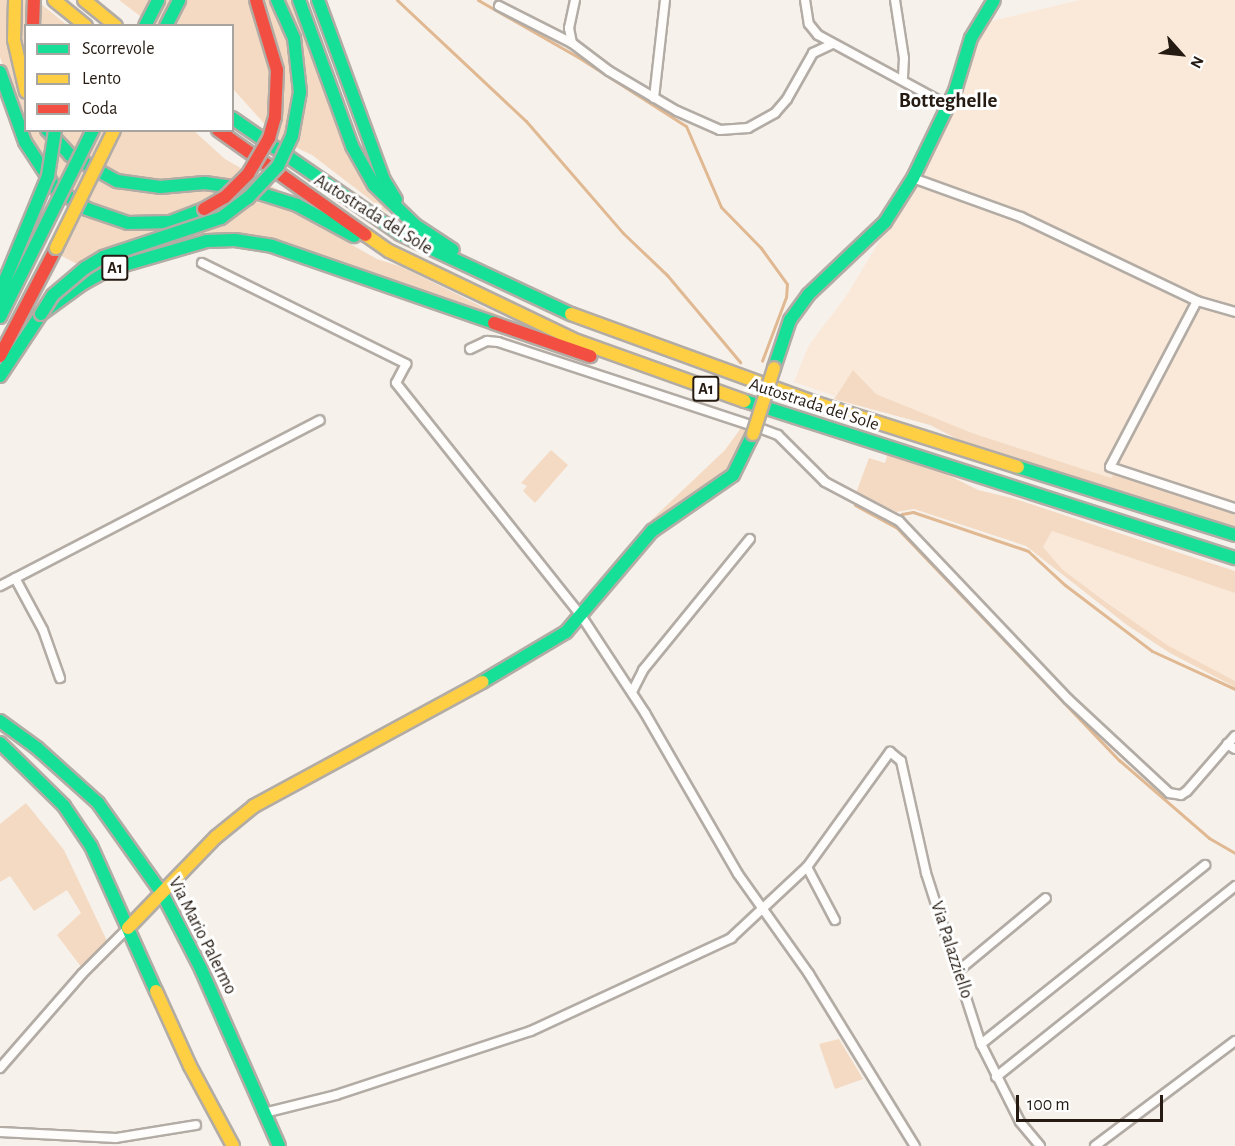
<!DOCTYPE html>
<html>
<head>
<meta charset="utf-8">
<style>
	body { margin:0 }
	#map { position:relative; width:1235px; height:1146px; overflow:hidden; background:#f7f1eb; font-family:"Alegreya Sans",sans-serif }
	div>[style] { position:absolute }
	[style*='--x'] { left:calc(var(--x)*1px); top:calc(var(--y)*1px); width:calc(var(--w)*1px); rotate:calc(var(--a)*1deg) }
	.built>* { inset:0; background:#fae8d8 }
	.green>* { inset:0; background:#f4dac2 }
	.stream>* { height:3px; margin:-1.5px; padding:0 1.5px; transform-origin:1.5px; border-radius:1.5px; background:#e0b891 }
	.roads { filter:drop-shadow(2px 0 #b3aca5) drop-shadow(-2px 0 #b3aca5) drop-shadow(0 2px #b3aca5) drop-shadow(0 -2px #b3aca5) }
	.street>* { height:8px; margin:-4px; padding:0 4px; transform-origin:4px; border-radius:4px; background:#fefdfc }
	.fast>* { height:12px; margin:-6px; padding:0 6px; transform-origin:6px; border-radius:6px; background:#16e098 }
	.slow>* { height:12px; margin:-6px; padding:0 6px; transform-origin:6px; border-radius:6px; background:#ffcf43 }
	.jam>* { height:12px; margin:-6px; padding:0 6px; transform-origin:6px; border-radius:6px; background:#f24e42 }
	.bridges { filter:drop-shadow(2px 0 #b3aca5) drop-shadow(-2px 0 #b3aca5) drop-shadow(0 2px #b3aca5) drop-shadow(0 -2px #b3aca5) }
	.fast-bridge>* { height:12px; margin:-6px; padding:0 6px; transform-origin:6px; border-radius:6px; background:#16e098 }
	.slow-bridge>* { height:12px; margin:-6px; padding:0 6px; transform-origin:6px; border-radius:6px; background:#ffcf43 }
	.jam-bridge>* { height:12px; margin:-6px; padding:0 6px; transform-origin:6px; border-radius:6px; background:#f24e42 }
	span { translate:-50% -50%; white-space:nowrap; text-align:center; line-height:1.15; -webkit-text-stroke:6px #fff; paint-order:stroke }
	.shield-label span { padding:2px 4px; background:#fff; border:2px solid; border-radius:4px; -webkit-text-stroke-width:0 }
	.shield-label { font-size:16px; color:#251b12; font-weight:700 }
	.street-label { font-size:18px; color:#251b12 }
	.quarter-label { font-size:21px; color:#251b12; font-weight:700 }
	.legend { position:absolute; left:24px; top:24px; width:210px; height:108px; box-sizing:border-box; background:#fff; border:2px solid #a8a4a0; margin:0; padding:8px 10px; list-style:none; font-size:18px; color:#251b12 }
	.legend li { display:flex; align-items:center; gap:12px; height:30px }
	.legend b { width:30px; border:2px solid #a8a4a0 }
	.north { position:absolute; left:1151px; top:24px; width:60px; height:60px; -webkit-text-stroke:4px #fff; paint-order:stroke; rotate:117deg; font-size:16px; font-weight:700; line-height:24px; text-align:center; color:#251b12 }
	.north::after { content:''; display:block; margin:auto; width:21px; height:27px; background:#251b12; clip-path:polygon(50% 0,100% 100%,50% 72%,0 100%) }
	.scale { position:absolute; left:1016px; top:1095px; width:147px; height:27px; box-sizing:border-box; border:3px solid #251b12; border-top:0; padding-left:8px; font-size:18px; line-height:21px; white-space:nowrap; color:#251b12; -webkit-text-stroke:4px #fff; paint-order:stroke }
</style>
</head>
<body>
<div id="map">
	<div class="built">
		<i style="clip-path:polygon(1080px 0,1235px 0,1235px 512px,1114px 474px,1111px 478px,972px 433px,876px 394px,853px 370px,835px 396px,794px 382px,809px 345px,847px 295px,931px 155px,983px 23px)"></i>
		<i style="clip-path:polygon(1052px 531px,1235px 593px,1235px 681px,1166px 645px,1063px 570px,1043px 547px)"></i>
	</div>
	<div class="green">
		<i style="clip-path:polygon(0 0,36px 0,67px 25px,26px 26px,25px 77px,9px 0,9px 55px,25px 104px,25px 130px,0 57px)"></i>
		<i style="clip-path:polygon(119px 0,294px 0,357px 163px,389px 214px,312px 155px,278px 139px,233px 89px,232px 26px,152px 25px)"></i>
		<i style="clip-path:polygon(26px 131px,41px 131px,62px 156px,98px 181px,122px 189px,147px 193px,212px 190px,292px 211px,377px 259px,402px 267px,511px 321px,258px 237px,94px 273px,58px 254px,82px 210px,55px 178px)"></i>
		<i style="clip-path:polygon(55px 131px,194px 131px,225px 159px,280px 191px,226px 179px,147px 181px,116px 175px,69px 148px)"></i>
		<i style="clip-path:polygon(853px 370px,876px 394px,972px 433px,1111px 478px,1114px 474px,1235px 512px,1235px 530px,961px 441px,930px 425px,834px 399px)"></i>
		<i style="clip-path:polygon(741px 428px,750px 429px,731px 468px,646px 529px,645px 526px,725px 450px)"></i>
		<i style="clip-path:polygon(551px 450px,568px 465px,535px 503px,523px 491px,527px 486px,521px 483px)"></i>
		<i style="clip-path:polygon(888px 453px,934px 468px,978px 490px,1012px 498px,1235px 571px,1235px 593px,1052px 531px,1043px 547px,1063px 570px,1106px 602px,1167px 645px,1235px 681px,1235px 687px,1170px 653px,1127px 625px,1026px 546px,914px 509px,897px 512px,856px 493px,869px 458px,885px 463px)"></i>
		<i style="clip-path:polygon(26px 803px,64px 850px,108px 943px,82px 968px,57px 935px,81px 913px,67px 890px,34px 911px,10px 876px,0 882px,0 824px)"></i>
		<i style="clip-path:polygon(839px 1039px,863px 1079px,835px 1089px,819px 1044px)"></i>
	</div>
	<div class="stream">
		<i style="--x:397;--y:0;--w:177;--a:43.2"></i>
		<i style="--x:526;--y:121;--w:148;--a:49.1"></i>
		<i style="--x:623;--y:233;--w:61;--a:43.7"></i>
		<i style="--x:667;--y:275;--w:114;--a:50"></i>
		<i style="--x:478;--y:0;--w:115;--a:29.7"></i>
		<i style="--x:578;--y:57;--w:128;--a:32.6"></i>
		<i style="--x:686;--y:126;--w:88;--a:66.6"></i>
		<i style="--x:721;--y:207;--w:57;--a:45.7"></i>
		<i style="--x:761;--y:248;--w:44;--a:54.2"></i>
		<i style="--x:787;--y:284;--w:13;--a:94"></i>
		<i style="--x:786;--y:297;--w:68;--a:110.6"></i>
		<i style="--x:855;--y:505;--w:48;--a:28.7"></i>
		<i style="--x:897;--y:528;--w:321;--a:46.3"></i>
		<i style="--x:1119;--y:760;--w:119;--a:40.9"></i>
		<i style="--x:1209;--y:838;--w:30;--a:30"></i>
		<i style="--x:891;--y:524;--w:15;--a:-42"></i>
		<i style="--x:902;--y:514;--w:11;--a:-10"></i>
		<i style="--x:913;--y:512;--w:121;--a:18.7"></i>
		<i style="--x:1028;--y:551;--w:50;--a:42.6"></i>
		<i style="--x:1065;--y:585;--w:109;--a:37.2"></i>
		<i style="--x:1152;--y:651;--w:91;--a:24.6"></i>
	</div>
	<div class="roads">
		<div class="street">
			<i style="--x:575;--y:0;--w:29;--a:102"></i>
			<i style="--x:569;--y:28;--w:15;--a:79"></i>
			<i style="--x:572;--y:43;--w:46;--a:37.1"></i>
			<i style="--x:609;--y:71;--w:79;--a:30.5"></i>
			<i style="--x:677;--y:111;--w:47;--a:23.8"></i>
			<i style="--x:720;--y:130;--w:28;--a:-4"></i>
			<i style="--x:748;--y:128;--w:31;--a:-29"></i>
			<i style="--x:775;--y:113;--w:18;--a:-49"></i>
			<i style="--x:787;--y:99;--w:53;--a:-60.5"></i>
			<i style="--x:813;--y:53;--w:21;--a:-25"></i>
			<i style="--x:805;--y:0;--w:24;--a:81"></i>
			<i style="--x:809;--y:24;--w:14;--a:51"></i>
			<i style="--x:818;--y:35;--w:149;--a:28.5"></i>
			<i style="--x:895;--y:0;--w:59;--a:81.2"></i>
			<i style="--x:904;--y:58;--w:21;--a:93"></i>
			<i style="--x:499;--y:6;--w:82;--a:26.9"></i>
			<i style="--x:654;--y:98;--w:99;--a:-83.6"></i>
			<i style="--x:913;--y:178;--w:115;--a:19.9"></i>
			<i style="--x:1021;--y:217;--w:195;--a:25.5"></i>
			<i style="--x:1197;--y:301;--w:187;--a:117.7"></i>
			<i style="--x:1110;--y:467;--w:132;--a:18.2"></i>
			<i style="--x:202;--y:263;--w:228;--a:26.3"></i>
			<i style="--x:406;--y:364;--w:21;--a:118"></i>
			<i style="--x:396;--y:383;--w:299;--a:51.5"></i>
			<i style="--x:582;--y:617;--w:115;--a:56.7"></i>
			<i style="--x:645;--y:713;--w:186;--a:60"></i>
			<i style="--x:738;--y:874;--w:123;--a:54.6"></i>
			<i style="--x:809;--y:974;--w:202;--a:58.4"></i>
			<i style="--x:1197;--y:301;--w:40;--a:16"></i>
			<i style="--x:470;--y:349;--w:19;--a:-25"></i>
			<i style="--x:487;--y:341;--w:11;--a:5"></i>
			<i style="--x:498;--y:342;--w:262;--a:18.2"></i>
			<i style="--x:762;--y:429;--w:17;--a:21"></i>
			<i style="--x:778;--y:435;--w:66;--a:45"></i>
			<i style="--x:825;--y:482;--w:84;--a:27.8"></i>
			<i style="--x:899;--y:521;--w:245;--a:46.5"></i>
			<i style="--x:1068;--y:699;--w:138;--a:42.9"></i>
			<i style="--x:1169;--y:793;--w:12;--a:9"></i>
			<i style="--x:1181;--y:795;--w:7;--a:-34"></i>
			<i style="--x:1187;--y:791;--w:73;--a:-48.9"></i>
			<i style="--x:15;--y:578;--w:59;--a:61.7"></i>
			<i style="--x:43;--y:630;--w:51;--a:70.5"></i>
			<i style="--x:0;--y:586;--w:360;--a:-27.4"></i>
			<i style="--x:632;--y:692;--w:25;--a:-63"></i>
			<i style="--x:643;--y:670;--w:169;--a:-50.8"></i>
			<i style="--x:1227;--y:744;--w:9;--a:32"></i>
			<i style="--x:807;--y:867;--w:60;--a:62.2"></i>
			<i style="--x:958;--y:971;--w:114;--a:-39.7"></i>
			<i style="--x:981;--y:1044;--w:287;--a:-38.6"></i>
			<i style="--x:0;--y:1068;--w:125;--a:-48.9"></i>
			<i style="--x:82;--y:974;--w:65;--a:-45"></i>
			<i style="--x:996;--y:1077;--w:306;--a:-38.6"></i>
			<i style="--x:264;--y:1113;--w:74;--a:-14"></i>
			<i style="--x:336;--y:1095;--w:205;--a:-18.2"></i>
			<i style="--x:531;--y:1031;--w:221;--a:-24.9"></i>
			<i style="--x:731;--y:938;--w:104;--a:-43.1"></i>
			<i style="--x:807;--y:867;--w:142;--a:-54.2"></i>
			<i style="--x:890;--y:752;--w:14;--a:39"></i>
			<i style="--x:901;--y:761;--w:115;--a:77.4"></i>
			<i style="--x:926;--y:873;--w:180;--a:72.2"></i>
			<i style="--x:981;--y:1044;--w:87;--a:63.4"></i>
			<i style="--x:1020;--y:1122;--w:31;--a:50"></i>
			<i style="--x:0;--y:1132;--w:116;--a:3"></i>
			<i style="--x:116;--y:1138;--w:81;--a:-9.2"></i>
			<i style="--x:1095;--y:1146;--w:175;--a:-36.9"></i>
		</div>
		<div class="fast">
			<i style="--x:299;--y:0;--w:155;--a:70"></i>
			<i style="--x:352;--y:146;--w:45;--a:60.6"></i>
			<i style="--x:374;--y:185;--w:57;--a:44.3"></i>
			<i style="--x:415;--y:225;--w:45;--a:33.3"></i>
			<i style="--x:318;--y:0;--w:192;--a:69.9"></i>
			<i style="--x:384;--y:180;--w:23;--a:59"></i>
			<i style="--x:145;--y:26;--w:29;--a:-63"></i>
			<i style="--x:166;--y:26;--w:29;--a:-63"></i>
			<i style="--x:0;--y:72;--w:74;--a:70.3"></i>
			<i style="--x:25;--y:142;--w:55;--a:56.9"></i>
			<i style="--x:55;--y:188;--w:38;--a:33"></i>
			<i style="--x:87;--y:209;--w:43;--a:18.9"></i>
			<i style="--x:128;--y:223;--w:42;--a:-1.4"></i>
			<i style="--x:170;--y:222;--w:36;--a:-21"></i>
			<i style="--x:232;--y:118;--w:204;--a:34.6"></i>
			<i style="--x:400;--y:234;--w:189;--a:25.1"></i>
			<i style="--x:47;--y:130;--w:34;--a:47"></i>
			<i style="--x:70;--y:155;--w:54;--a:29"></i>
			<i style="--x:117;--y:181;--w:43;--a:7.9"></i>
			<i style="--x:160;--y:187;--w:45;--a:-5.1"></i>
			<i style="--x:205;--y:183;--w:41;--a:8.3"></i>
			<i style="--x:246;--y:189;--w:53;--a:17.4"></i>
			<i style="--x:297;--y:205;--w:65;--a:28.5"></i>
			<i style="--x:774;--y:368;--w:51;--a:-71.6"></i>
			<i style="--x:790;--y:320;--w:31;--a:-54"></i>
			<i style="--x:808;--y:295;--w:106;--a:-43.5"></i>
			<i style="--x:885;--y:222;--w:52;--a:-57.5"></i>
			<i style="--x:913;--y:178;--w:97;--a:-64.2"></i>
			<i style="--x:955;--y:91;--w:55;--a:-73.2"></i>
			<i style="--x:971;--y:38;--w:44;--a:-58.8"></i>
			<i style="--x:0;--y:376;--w:74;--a:-56.5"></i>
			<i style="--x:41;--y:314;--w:51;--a:-36.2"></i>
			<i style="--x:82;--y:284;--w:29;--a:-29"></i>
			<i style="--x:107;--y:270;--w:104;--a:-16.2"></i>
			<i style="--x:207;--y:241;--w:28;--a:-2"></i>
			<i style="--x:235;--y:240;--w:37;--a:9"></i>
			<i style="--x:272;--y:246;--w:235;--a:19.1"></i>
			<i style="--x:745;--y:401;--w:515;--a:17.77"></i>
			<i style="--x:1018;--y:467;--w:227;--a:17.4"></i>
			<i style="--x:482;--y:682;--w:98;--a:-30.8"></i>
			<i style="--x:566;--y:632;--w:133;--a:-49.6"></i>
			<i style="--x:652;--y:531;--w:98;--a:-34.7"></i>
			<i style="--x:733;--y:475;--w:46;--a:-64"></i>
			<i style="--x:0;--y:721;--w:46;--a:36.1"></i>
			<i style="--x:37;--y:748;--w:82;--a:42"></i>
			<i style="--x:98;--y:803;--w:110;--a:54.6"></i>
			<i style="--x:162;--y:893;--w:85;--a:62.8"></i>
			<i style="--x:201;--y:969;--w:193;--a:66.2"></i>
			<i style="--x:0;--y:743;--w:90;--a:44.5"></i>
			<i style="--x:64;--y:806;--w:48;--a:56"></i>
			<i style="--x:91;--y:846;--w:159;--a:65.9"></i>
		</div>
		<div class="slow">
			<i style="--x:15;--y:0;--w:40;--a:91.4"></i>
			<i style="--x:14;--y:40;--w:53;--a:77"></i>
			<i style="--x:54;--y:0;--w:41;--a:39.1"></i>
			<i style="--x:84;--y:0;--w:41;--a:39.1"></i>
			<i style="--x:366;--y:235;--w:28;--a:35"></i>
			<i style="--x:389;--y:251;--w:208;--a:25.6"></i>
			<i style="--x:577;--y:341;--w:178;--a:19.7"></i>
			<i style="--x:571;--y:314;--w:258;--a:20"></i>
			<i style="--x:813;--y:402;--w:215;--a:17.6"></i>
			<i style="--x:128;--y:928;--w:127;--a:-46"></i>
			<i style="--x:216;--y:837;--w:49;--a:-39.2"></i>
			<i style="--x:254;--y:806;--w:260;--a:-28.5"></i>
			<i style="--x:156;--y:991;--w:82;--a:65.6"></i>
			<i style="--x:190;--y:1066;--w:91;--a:61.7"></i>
		</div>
		<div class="jam">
			<i style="--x:33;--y:26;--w:26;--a:-88"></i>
			<i style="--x:218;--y:130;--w:181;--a:35.4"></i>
			<i style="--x:494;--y:323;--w:102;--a:19"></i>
			<i style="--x:0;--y:356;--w:122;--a:-62.6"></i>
		</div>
	</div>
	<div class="bridges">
		<div class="fast-bridge">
			<i style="--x:0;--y:304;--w:27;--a:-77"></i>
			<i style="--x:6;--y:278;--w:110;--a:-67.6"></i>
			<i style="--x:48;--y:176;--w:47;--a:-81.3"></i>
			<i style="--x:41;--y:314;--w:22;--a:-58"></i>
			<i style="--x:53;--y:295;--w:42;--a:-40.2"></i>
			<i style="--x:85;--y:268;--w:21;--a:-31"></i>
			<i style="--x:103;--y:257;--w:124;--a:-18.3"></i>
			<i style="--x:221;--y:218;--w:34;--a:-37"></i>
			<i style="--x:248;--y:198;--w:44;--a:-46.8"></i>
			<i style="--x:278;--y:166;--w:33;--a:-65"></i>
			<i style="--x:292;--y:136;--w:45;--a:-79.7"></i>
			<i style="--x:300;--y:92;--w:54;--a:-96.3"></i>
			<i style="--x:294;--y:38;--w:42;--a:-114.1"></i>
			<i style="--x:0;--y:317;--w:209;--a:-63.6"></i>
		</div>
		<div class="slow-bridge">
			<i style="--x:56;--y:248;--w:131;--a:-63.8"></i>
			<i style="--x:753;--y:434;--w:69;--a:-72.3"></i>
		</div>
		<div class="jam-bridge">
			<i style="--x:204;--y:209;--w:24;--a:-30"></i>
			<i style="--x:225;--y:197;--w:33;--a:-45"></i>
			<i style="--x:248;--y:174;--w:42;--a:-59.7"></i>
			<i style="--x:269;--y:138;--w:22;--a:-74"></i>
			<i style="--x:275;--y:117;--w:47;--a:-87.6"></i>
			<i style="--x:277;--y:70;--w:73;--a:-106.7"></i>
		</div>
	</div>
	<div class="shield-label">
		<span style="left:115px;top:268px">A1</span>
		<span style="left:706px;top:389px">A1</span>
	</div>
	<div class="street-label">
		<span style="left:373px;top:215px;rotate:32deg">Autostrada del Sole</span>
		<span style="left:814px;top:405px;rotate:18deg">Autostrada del Sole</span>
		<span style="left:202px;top:936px;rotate:63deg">Via Mario Palermo</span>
		<span style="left:951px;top:950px;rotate:72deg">Via Palazziello</span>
	</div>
	<div class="quarter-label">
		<span style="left:948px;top:101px">Botteghelle</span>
	</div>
	<ul class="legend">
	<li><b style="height:8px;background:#16e098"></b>Scorrevole</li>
	<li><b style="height:8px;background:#ffcf43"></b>Lento</li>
	<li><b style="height:8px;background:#f24e42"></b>Coda</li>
	</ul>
	<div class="north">N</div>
	<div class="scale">100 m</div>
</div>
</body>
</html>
